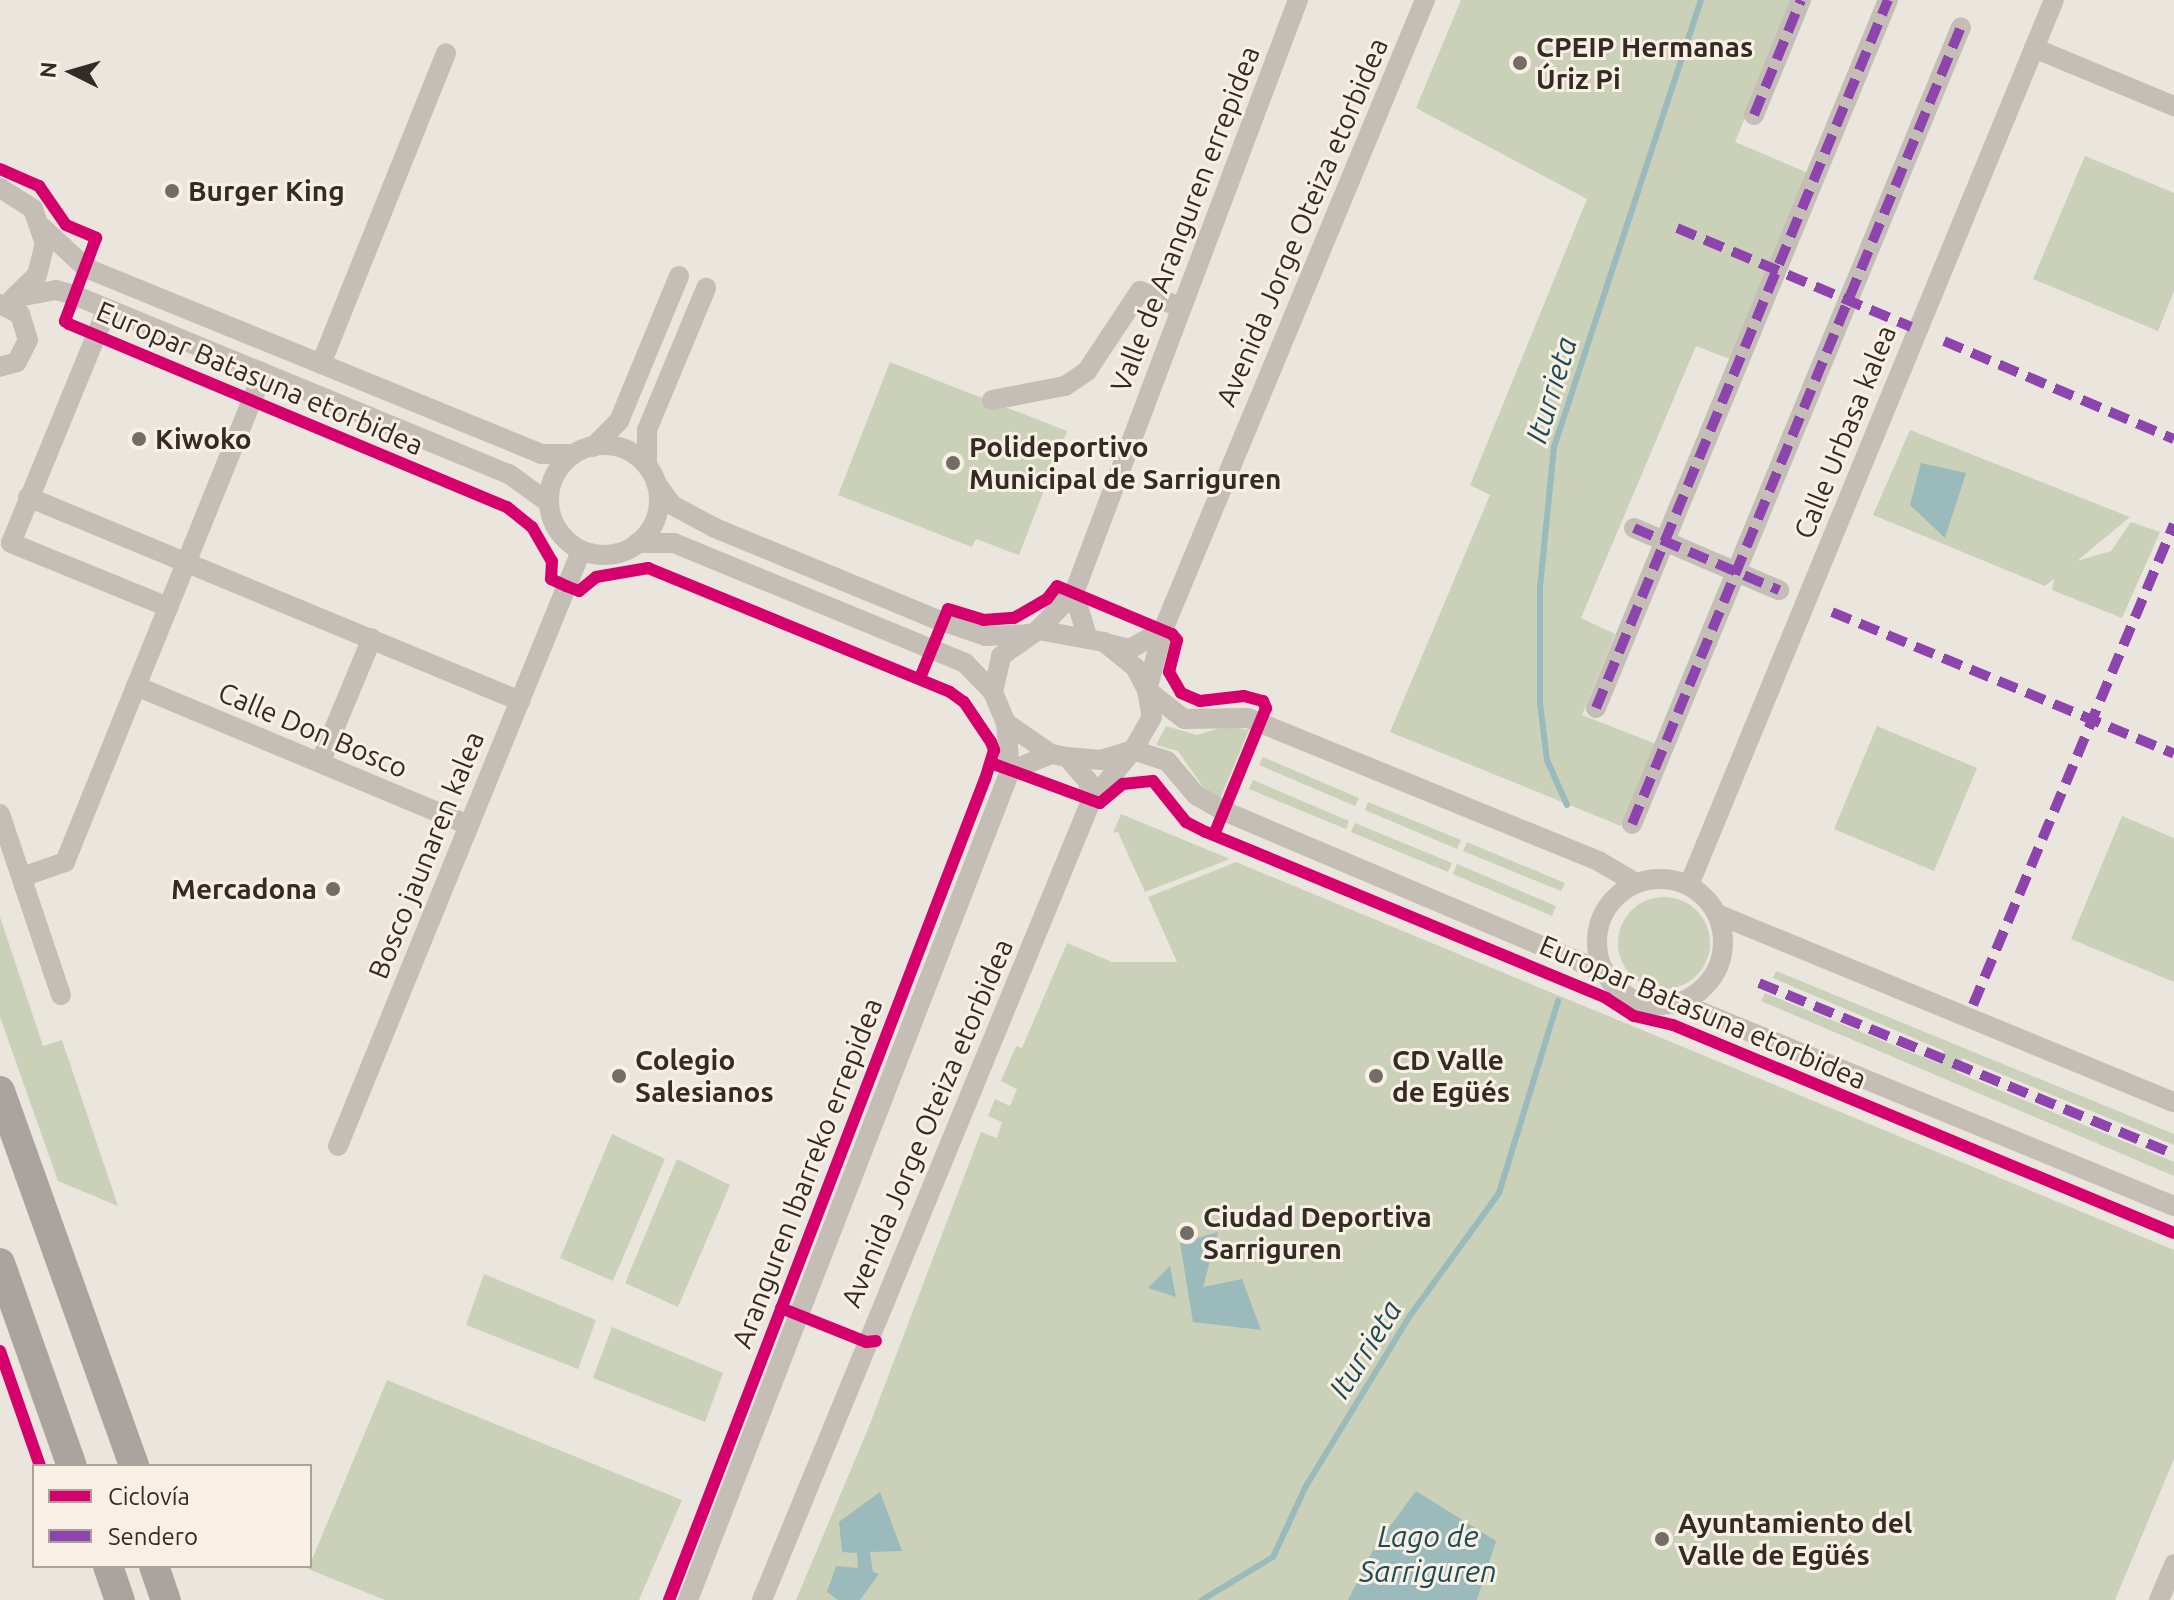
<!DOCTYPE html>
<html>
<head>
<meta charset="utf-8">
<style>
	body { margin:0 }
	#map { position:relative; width:2174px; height:1600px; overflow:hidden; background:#eae6de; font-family:Ubuntu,sans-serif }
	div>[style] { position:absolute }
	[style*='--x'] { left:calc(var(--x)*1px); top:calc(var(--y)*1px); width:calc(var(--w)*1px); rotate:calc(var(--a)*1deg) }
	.green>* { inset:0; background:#cad1b8 }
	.round { border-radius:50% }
	.water>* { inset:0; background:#9ababb }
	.stream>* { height:6px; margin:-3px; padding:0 3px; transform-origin:3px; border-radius:3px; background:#9ababb }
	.minor>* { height:20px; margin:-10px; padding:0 10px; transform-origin:10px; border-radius:10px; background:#c4beb7 }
	.minor>.ring { margin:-10px; padding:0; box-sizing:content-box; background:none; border:20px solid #c4beb7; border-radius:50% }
	.highway>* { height:30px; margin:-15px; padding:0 15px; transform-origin:15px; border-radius:15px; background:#a9a49d }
	.quiet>* { height:10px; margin-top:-5px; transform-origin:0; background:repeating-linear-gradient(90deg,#8e44ad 0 20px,transparent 0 30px) }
	.cycleway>* { height:12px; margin:-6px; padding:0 6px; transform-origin:6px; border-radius:6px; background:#d6006c }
	.dots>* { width:22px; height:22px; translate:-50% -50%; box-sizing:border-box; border:4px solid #f8f0e4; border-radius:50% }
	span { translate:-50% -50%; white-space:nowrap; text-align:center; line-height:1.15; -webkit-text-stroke:6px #f8f0e4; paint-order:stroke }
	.poi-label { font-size:28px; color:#342b26; font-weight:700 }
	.left { translate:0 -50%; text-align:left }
	.right { translate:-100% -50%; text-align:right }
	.street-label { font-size:28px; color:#342b26 }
	.water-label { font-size:30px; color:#1d4c54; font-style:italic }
	.legend { position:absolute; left:32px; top:1464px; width:280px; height:104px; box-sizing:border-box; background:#f8f0e4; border:2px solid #aaa198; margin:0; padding:10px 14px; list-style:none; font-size:24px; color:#342b26 }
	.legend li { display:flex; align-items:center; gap:16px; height:40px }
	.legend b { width:40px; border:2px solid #aaa198 }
	.north { position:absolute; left:32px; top:32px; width:80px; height:80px; -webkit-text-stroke:6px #f8f0e4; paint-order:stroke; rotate:275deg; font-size:22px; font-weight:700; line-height:32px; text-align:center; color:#342b26 }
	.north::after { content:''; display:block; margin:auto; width:28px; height:36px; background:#342b26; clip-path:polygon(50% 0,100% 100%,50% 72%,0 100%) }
</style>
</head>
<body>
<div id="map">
	<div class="green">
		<i style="clip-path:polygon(1461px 0,1794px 0,1735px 142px,1808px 173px,1730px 359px,1696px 346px,1581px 618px,1615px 634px,1582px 715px,1656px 744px,1621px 826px,1390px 732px,1490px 495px,1470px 485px,1587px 199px,1416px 108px)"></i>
		<i style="clip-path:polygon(2085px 156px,2174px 193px,2174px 291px,2158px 331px,2033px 279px)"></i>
		<i style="clip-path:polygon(890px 362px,1067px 431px,1019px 555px,976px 539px,972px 547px,838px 495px)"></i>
		<i style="clip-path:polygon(1910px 430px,2130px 517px,2077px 561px,2111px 551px,2131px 522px,2160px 532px,2122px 618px,2052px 590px,2054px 579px,2045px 586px,1873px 515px)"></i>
		<i style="clip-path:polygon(1166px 726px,1197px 735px,1226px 726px,1249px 730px,1220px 799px,1206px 791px,1178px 751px,1156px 745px)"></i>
		<i style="clip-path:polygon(1877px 726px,1977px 768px,1934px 871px,1834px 829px)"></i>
		<i style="clip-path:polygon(1263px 757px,1359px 798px,1355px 806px,1259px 765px)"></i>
		<i style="clip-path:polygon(1253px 780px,1349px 821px,1346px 829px,1249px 789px)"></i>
		<i style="clip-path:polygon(1368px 802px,1461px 840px,1457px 849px,1365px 810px)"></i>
		<i style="clip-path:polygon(1121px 814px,1230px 859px,1145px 892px,1118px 832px,1113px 833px)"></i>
		<i style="clip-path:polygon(2122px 816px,2174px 838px,2174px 982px,2071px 939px)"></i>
		<i style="clip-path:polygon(1355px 823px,1452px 863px,1448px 872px,1351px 832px)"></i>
		<i style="clip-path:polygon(1467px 842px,1565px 883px,1561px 891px,1463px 851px)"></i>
		<i style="clip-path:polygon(1236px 862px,2174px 1250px,2174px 1459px,2115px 1600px,796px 1600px,868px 1429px,981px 1132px,997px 1138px,1002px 1122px,988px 1116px,995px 1099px,1010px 1106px,1017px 1089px,1001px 1081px,1016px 1046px,1022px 1048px,1067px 943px,1112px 962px,1177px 962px,1148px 897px)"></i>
		<i style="clip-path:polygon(1457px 864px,1556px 906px,1552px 916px,1453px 874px)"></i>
		<i class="round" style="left:1618px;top:897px;width:92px;height:92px"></i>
		<i style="clip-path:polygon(0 917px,43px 1046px,62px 1040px,118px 1206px,58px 1181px,0 1017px)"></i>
		<i style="clip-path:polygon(1776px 971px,2174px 1134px,2174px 1145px,1962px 1058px,1956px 1072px,2174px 1162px,2174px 1176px,1761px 1001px,1765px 993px,1940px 1064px,1944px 1051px,1773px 978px)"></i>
		<i style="clip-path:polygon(612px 1134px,665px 1159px,613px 1281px,560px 1258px)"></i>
		<i style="clip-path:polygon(677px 1159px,730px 1185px,678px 1307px,625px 1283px)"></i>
		<i style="clip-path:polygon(484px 1274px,596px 1320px,578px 1369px,466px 1325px)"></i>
		<i style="clip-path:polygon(612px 1327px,723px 1373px,705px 1422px,593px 1378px)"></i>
		<i style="clip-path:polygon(387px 1380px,682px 1500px,639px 1600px,385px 1600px,308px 1569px)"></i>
	</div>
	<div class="water">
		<i style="clip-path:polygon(1921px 463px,1966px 473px,1945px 538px,1910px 505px)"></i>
		<i style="clip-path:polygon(1218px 1232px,1203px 1287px,1242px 1279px,1261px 1330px,1193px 1322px,1180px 1243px)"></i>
		<i style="clip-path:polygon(1170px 1266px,1176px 1297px,1148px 1288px)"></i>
		<i style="clip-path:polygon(1416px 1491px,1496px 1541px,1477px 1600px,1348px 1600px,1374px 1548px)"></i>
		<i style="clip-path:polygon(880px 1492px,902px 1551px,870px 1552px,873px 1572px,879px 1574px,860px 1600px,838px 1600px,827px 1592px,836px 1566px,858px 1568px,857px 1553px,842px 1552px,839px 1522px)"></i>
	</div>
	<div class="stream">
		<i style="--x:1567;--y:805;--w:49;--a:-114"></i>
		<i style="--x:1547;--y:760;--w:57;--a:-97"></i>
		<i style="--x:1540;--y:703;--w:116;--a:-90"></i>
		<i style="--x:1540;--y:587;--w:141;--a:-84.3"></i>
		<i style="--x:1554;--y:447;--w:471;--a:-71.8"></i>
		<i style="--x:1202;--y:1600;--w:83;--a:-31.2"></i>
		<i style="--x:1273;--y:1557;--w:78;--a:-65.1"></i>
		<i style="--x:1306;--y:1486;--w:198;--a:-58.6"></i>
		<i style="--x:1409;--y:1317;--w:153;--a:-54"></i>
		<i style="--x:1499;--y:1193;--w:201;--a:-72.9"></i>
	</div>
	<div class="minor">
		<i style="--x:1425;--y:0;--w:682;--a:112.58"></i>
		<i style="--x:1163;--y:630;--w:62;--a:104.9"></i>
		<i style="--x:1147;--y:690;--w:47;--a:38.1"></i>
		<i style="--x:1184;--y:719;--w:64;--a:-0.9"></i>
		<i style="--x:1248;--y:718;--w:380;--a:22.2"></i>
		<i style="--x:1600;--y:862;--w:42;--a:30.3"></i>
		<i style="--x:2034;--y:48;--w:152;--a:22.5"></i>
		<i style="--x:1754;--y:115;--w:124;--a:-67.8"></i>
		<i style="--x:0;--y:188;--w:39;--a:32"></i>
		<i style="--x:33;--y:209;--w:36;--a:71"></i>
		<i style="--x:45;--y:243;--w:33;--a:104"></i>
		<i style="--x:37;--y:275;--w:30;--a:136"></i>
		<i style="--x:42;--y:227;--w:60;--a:43"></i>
		<i style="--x:86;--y:268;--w:492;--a:22.2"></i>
		<i style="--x:541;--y:454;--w:32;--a:0"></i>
		<i style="--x:13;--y:298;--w:44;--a:-10.5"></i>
		<i style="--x:56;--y:290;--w:19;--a:16"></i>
		<i style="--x:74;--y:295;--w:470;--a:22.4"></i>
		<i style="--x:509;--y:474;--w:49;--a:35.9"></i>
		<i style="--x:0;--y:304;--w:22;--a:27"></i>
		<i style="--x:20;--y:314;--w:27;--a:73"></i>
		<i style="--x:28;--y:340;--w:25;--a:117"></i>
		<i style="--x:17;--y:362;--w:18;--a:164"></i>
		<i style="--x:321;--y:364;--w:335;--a:-68.1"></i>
		<i style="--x:992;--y:400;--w:74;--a:-10.9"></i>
		<i style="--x:1065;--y:386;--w:27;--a:-34"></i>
		<i style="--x:1087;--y:371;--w:96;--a:-56.5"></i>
		<i style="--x:1140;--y:291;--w:45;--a:22"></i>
		<i class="ring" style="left:549px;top:445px;width:90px;height:90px"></i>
		<i style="--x:593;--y:447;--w:37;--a:-45"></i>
		<i style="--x:619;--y:421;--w:157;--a:-67.5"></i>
		<i style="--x:647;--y:466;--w:36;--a:-90"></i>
		<i style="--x:647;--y:430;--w:154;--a:-67.4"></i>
		<i style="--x:656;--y:483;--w:27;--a:54"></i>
		<i style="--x:672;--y:505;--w:49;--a:28.1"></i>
		<i style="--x:715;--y:528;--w:236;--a:22.4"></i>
		<i style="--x:933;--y:618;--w:56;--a:18.8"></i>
		<i style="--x:986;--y:636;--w:44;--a:-2.6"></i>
		<i style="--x:28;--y:497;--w:533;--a:22.52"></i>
		<i style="--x:1634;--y:528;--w:158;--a:23.2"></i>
		<i style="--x:11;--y:543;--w:253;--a:-67.7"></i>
		<i style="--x:11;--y:543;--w:170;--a:22.2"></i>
		<i style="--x:637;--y:543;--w:37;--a:0"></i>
		<i style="--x:674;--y:543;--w:315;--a:22.4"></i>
		<i style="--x:965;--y:663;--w:40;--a:46"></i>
		<i style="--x:1074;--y:593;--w:45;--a:73.2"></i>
		<i style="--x:1038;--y:630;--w:52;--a:-45.8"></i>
		<i style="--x:1074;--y:593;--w:634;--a:-69.31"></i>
		<i style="--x:1038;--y:630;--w:67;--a:10.3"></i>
		<i style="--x:1104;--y:642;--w:40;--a:39"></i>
		<i style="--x:1135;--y:667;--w:26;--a:62"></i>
		<i style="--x:1147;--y:690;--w:27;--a:80"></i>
		<i style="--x:1152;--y:717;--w:38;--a:120"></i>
		<i style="--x:1133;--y:750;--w:34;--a:163"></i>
		<i style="--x:1101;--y:760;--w:34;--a:-175"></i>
		<i style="--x:1067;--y:757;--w:16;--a:-169"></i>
		<i style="--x:1051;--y:754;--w:55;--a:-145.4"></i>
		<i style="--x:1006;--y:723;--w:34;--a:-113"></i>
		<i style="--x:993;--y:692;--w:37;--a:-77"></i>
		<i style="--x:1001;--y:656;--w:45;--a:-35.1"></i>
		<i style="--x:1109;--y:644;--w:22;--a:13"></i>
		<i style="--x:1130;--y:649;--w:38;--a:-30"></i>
		<i style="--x:136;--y:686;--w:361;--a:22.7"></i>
		<i style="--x:1596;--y:708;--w:766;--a:-67.59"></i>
		<i style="--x:1067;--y:757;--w:32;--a:49"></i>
		<i style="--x:1088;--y:781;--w:20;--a:81"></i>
		<i style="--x:320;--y:763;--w:135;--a:-67.4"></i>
		<i style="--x:1010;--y:771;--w:44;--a:-22.5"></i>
		<i style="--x:0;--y:814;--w:191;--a:71.4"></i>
		<i style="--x:1632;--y:824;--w:862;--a:-67.57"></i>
		<i style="--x:22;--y:877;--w:46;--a:-19.2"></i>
		<i style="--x:65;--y:862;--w:528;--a:-67.96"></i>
		<i class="ring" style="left:1597px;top:879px;width:106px;height:106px"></i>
		<i style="--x:1689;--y:885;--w:957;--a:-67.59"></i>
		<i style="--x:1717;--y:914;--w:494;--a:22.4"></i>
		<i style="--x:1677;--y:1002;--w:537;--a:22.32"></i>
		<i style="--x:338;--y:1146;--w:643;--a:-67.78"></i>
		<i style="--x:688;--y:1600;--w:889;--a:-68.77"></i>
		<i style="--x:1010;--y:771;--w:48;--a:-94.8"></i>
		<i style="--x:762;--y:1600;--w:864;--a:-67.62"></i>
		<i style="--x:1091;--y:801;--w:66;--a:-50.5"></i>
		<i style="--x:1133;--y:750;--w:36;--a:18"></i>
		<i style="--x:1167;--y:761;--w:45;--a:49.5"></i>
		<i style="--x:1196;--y:795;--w:32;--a:30"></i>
		<i style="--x:1224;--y:811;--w:414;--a:23"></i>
		<i style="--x:2159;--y:1600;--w:39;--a:-67"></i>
	</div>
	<div class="highway">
		<i style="--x:0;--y:1091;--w:398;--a:70.3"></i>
		<i style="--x:0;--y:1263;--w:215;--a:70.5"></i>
		<i style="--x:108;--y:1566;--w:36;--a:71"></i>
		<i style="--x:154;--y:1566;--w:36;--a:71"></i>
	</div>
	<div class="quiet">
		<i style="--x:1754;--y:115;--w:124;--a:-67.8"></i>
		<i style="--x:1677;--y:228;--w:254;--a:22.9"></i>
		<i style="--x:1944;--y:341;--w:250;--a:23.1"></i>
		<i style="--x:1634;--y:528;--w:158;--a:23.2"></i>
		<i style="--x:1832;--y:612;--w:370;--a:22.5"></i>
		<i style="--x:1596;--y:708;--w:766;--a:-67.59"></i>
		<i style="--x:1632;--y:824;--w:862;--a:-67.57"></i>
		<i style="--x:1759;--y:983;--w:449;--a:22.4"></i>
		<i style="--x:1973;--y:1005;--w:521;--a:-67.32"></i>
	</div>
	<div class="cycleway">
		<i style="--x:0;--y:169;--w:43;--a:23.6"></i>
		<i style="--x:39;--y:186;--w:47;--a:55.3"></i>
		<i style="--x:66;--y:225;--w:33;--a:23"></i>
		<i style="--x:96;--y:238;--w:89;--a:110.5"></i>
		<i style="--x:65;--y:321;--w:5;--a:37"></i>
		<i style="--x:69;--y:324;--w:475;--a:22.7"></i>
		<i style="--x:507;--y:507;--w:32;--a:39"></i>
		<i style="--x:532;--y:527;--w:39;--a:60"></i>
		<i style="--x:552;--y:561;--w:18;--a:93"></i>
		<i style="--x:551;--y:579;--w:17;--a:25"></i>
		<i style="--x:566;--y:586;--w:14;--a:21"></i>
		<i style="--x:579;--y:591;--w:22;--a:-39"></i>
		<i style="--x:596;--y:577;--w:53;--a:-9.8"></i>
		<i style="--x:648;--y:568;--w:326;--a:22.3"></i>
		<i style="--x:950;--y:692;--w:17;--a:36"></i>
		<i style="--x:964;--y:702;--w:48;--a:56"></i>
		<i style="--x:991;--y:742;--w:9;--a:69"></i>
		<i style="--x:994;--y:750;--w:30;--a:107"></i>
		<i style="--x:985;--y:779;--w:880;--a:111.05"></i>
		<i style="--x:920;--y:678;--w:74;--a:-67.9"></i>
		<i style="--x:948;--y:609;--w:37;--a:17"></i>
		<i style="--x:983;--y:620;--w:31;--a:-4"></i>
		<i style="--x:1014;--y:618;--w:38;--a:-30"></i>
		<i style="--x:1047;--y:599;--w:16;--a:-52"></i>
		<i style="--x:1057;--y:586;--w:125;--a:22.7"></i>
		<i style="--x:1172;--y:634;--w:8;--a:50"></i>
		<i style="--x:1177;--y:640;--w:33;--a:104"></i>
		<i style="--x:1169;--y:672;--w:24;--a:60"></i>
		<i style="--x:1181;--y:693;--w:21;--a:23"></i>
		<i style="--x:1200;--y:701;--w:44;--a:-6.5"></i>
		<i style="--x:1244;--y:696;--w:20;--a:15"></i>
		<i style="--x:1263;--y:701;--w:8;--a:67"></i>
		<i style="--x:1266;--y:708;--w:137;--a:112.3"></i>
		<i style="--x:991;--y:763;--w:116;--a:20.2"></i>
		<i style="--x:1100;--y:803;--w:30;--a:-40"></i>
		<i style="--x:1123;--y:784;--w:30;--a:-6"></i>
		<i style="--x:1153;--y:781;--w:53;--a:51.2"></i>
		<i style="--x:1186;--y:822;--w:22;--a:27"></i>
		<i style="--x:1206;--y:832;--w:433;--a:22.5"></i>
		<i style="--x:1606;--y:998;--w:33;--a:33"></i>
		<i style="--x:1634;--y:1016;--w:40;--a:13"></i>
		<i style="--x:1673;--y:1025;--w:542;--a:22.55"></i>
		<i style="--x:781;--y:1308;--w:92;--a:21.8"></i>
		<i style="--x:866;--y:1342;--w:10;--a:-6"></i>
		<i style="--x:0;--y:1351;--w:122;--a:70.8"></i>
	</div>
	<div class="dots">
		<i style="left:1520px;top:63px;background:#746c66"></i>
		<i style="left:172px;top:191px;background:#746c66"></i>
		<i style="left:139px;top:439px;background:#746c66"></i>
		<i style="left:953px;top:463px;background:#746c66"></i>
		<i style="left:333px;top:889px;background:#746c66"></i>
		<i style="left:619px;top:1076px;background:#746c66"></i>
		<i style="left:1376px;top:1076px;background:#746c66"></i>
		<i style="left:1187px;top:1233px;background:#746c66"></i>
		<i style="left:1662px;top:1539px;background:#746c66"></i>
	</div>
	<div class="poi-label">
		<span class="left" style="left:1536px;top:63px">CPEIP Hermanas<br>Úriz Pi</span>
		<span class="left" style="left:188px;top:191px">Burger King</span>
		<span class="left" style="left:155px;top:439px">Kiwoko</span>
		<span class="left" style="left:969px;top:463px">Polideportivo<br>Municipal de Sarriguren</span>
		<span class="right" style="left:317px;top:889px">Mercadona</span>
		<span class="left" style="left:635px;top:1076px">Colegio<br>Salesianos</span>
		<span class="left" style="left:1392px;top:1076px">CD Valle<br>de Egüés</span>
		<span class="left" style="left:1203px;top:1233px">Ciudad Deportiva<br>Sarriguren</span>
		<span class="left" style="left:1678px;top:1539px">Ayuntamiento del<br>Valle de Egüés</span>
	</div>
	<div class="street-label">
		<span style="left:1185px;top:219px;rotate:-69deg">Valle de Aranguren errepidea</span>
		<span style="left:1302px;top:222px;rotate:-67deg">Avenida Jorge Oteiza etorbidea</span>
		<span style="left:260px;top:378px;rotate:23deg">Europar Batasuna etorbidea</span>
		<span style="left:1845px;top:432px;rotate:-68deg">Calle Urbasa kalea</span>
		<span style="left:313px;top:730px;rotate:23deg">Calle Don Bosco</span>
		<span style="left:426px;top:855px;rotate:-68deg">Bosco jaunaren kalea</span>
		<span style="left:1703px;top:1012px;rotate:23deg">Europar Batasuna etorbidea</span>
		<span style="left:927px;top:1123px;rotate:-67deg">Avenida Jorge Oteiza etorbidea</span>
		<span style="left:807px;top:1173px;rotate:-69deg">Aranguren Ibarreko errepidea</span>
	</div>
	<div class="water-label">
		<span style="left:1551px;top:390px;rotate:-73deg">Iturrieta</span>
		<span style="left:1365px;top:1349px;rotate:-58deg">Iturrieta</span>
		<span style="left:1428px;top:1553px">Lago de<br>Sarriguren</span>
	</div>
	<ul class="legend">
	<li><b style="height:10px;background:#d6006c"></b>Ciclovía</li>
	<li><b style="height:10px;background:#8e44ad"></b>Sendero</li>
	</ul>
	<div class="north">N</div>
</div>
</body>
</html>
